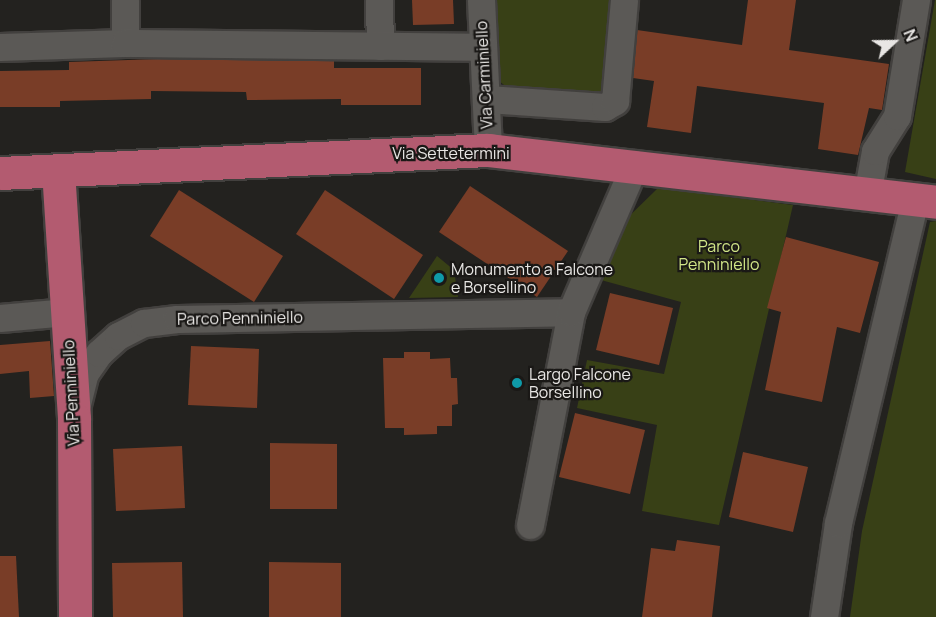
<!DOCTYPE html>
<html>
<head>
<meta charset="utf-8">
<style>
	body { margin:0 }
	#map { position:relative; width:936px; height:617px; overflow:hidden; background:#23221f; font-family:Manrope,sans-serif }
	div>[style] { position:absolute }
	[style*='--x'] { left:calc(var(--x)*1px); top:calc(var(--y)*1px); width:calc(var(--w)*1px); rotate:calc(var(--a)*1deg) }
	.green>* { inset:0; background:#384016 }
	.building>* { inset:0; background:#793d27 }
	.roads { filter:drop-shadow(2px 0 #42403e) drop-shadow(-2px 0 #42403e) drop-shadow(0 2px #42403e) drop-shadow(0 -2px #42403e) }
	.minor>* { height:27px; margin:-13.5px; padding:0 13.5px; transform-origin:13.5px; border-radius:13.5px; background:#5b5956 }
	.major>* { height:33px; margin:-16.5px; padding:0 16.5px; transform-origin:16.5px; border-radius:16.5px; background:#b35b70 }
	.dots>* { width:16px; height:16px; translate:-50% -50%; box-sizing:border-box; border:3px solid #1a1816; border-radius:50% }
	span { translate:-50% -50%; white-space:nowrap; text-align:center; line-height:1.15; -webkit-text-stroke:4.5px #1a1816; paint-order:stroke }
	.street-label { font-size:16px; color:#e8e6e4 }
	.park-label { font-size:16px; color:#d0e487 }
	.poi-label { font-size:16px; color:#e8e6e4 }
	.left { translate:0 -50%; text-align:left }
	.north { position:absolute; left:864px; top:12px; width:60px; height:60px; -webkit-text-stroke:4px #1a1816; paint-order:stroke; rotate:68deg; font-size:16px; font-weight:700; line-height:24px; text-align:center; color:#e8e6e4 }
	.north::after { content:''; display:block; margin:auto; width:21px; height:27px; background:#e8e6e4; clip-path:polygon(50% 0,100% 100%,50% 72%,0 100%) }
</style>
</head>
<body>
<div id="map">
	<div class="green">
		<i style="clip-path:polygon(488px 0,613px 0,603px 95px,504px 85px,493px 76px)"></i>
		<i style="clip-path:polygon(935px 0,936px 0,936px 179px,905px 172px)"></i>
		<i style="clip-path:polygon(658px 188px,793px 205px,719px 525px,642px 511px,657px 425px,577px 408px,587px 360px,664px 374px,681px 302px,601px 280px,617px 228px)"></i>
		<i style="clip-path:polygon(936px 221px,936px 617px,850px 617px,862px 531px,930px 222px)"></i>
		<i style="clip-path:polygon(437px 256px,454px 270px,458px 297px,409px 298px)"></i>
	</div>
	<div class="building">
		<i style="clip-path:polygon(412px 0,453px 0,454px 24px,413px 25px)"></i>
		<i style="clip-path:polygon(748px 0,796px 0,789px 50px,889px 64px,882px 110px,869px 108px,858px 155px,818px 149px,824px 103px,697px 86px,691px 133px,647px 127px,654px 81px,633px 78px,637px 30px,742px 45px)"></i>
		<i style="clip-path:polygon(158px 59px,334px 61px,334px 68px,421px 68px,421px 105px,341px 105px,341px 99px,247px 100px,246px 92px,151px 91px,151px 99px,60px 101px,60px 107px,0 107px,0 71px,69px 70px,69px 62px)"></i>
		<i style="clip-path:polygon(470px 186px,568px 251px,537px 297px,439px 232px)"></i>
		<i style="clip-path:polygon(179px 190px,283px 256px,254px 302px,150px 236px)"></i>
		<i style="clip-path:polygon(325px 190px,423px 255px,394px 299px,296px 234px)"></i>
		<i style="clip-path:polygon(786px 237px,879px 262px,860px 333px,837px 327px,822px 402px,765px 390px,781px 312px,767px 308px)"></i>
		<i style="clip-path:polygon(610px 293px,673px 308px,659px 365px,596px 350px)"></i>
		<i style="clip-path:polygon(50px 341px,54px 396px,30px 398px,29px 371px,0 374px,0 345px)"></i>
		<i style="clip-path:polygon(191px 346px,259px 349px,257px 408px,188px 405px)"></i>
		<i style="clip-path:polygon(404px 352px,430px 352px,430px 359px,450px 358px,451px 378px,457px 378px,458px 404px,452px 405px,452px 426px,437px 426px,437px 434px,404px 435px,404px 428px,385px 428px,383px 358px,404px 358px)"></i>
		<i style="clip-path:polygon(575px 413px,645px 430px,630px 494px,559px 477px)"></i>
		<i style="clip-path:polygon(270px 443px,337px 444px,337px 509px,270px 509px)"></i>
		<i style="clip-path:polygon(182px 446px,185px 508px,116px 511px,113px 449px)"></i>
		<i style="clip-path:polygon(743px 452px,808px 467px,793px 532px,729px 517px)"></i>
		<i style="clip-path:polygon(677px 540px,720px 546px,712px 617px,642px 617px,651px 548px,675px 551px)"></i>
		<i style="clip-path:polygon(0 556px,16px 556px,19px 617px,0 617px)"></i>
		<i style="clip-path:polygon(182px 562px,183px 617px,113px 617px,112px 563px)"></i>
		<i style="clip-path:polygon(269px 562px,341px 563px,341px 617px,269px 617px)"></i>
	</div>
	<div class="roads">
		<div class="minor">
			<i style="--x:379;--y:0;--w:46;--a:88.8"></i>
			<i style="--x:481;--y:0;--w:150;--a:87.3"></i>
			<i style="--x:125;--y:43;--w:43;--a:-90"></i>
			<i style="--x:0;--y:47;--w:125;--a:-1.8"></i>
			<i style="--x:125;--y:43;--w:357;--a:0.6"></i>
			<i style="--x:487;--y:99;--w:118;--a:3.9"></i>
			<i style="--x:605;--y:107;--w:12;--a:-31"></i>
			<i style="--x:615;--y:101;--w:101;--a:-84.9"></i>
			<i style="--x:867;--y:195;--w:45;--a:-79.7"></i>
			<i style="--x:875;--y:151;--w:41;--a:-57.8"></i>
			<i style="--x:897;--y:116;--w:118;--a:-80.7"></i>
			<i style="--x:0;--y:318;--w:67;--a:-5.1"></i>
			<i style="--x:77;--y:404;--w:32;--a:-76"></i>
			<i style="--x:85;--y:373;--w:24;--a:-55"></i>
			<i style="--x:99;--y:353;--w:25;--a:-42"></i>
			<i style="--x:118;--y:336;--w:29;--a:-27"></i>
			<i style="--x:144;--y:323;--w:33;--a:-7"></i>
			<i style="--x:177;--y:319;--w:394;--a:-1"></i>
			<i style="--x:530;--y:525;--w:217;--a:-79.1"></i>
			<i style="--x:571;--y:312;--w:161;--a:-66.6"></i>
			<i style="--x:824;--y:617;--w:95;--a:-81.5"></i>
			<i style="--x:838;--y:523;--w:331;--a:-76.6"></i>
		</div>
		<div class="major">
			<i style="--x:58;--y:170;--w:250;--a:86.3"></i>
			<i style="--x:74;--y:419;--w:198;--a:89.7"></i>
			<i style="--x:0;--y:173;--w:489;--a:-2.7"></i>
			<i style="--x:488;--y:150;--w:451;--a:6.6"></i>
		</div>
	</div>
	<div class="dots">
		<i style="left:439px;top:278px;background:#0f9aa8"></i>
		<i style="left:517px;top:383px;background:#0f9aa8"></i>
	</div>
	<div class="street-label">
		<span style="left:484px;top:75px;rotate:-93deg">Via Carminiello</span>
		<span style="left:451px;top:153px">Via Settetermini</span>
		<span style="left:240px;top:318px;rotate:-1deg">Parco Penniniello</span>
		<span style="left:71px;top:393px;rotate:-93deg">Via Penniniello</span>
	</div>
	<div class="park-label">
		<span style="left:719px;top:255px">Parco<br>Penniniello</span>
	</div>
	<div class="poi-label">
		<span class="left" style="left:451px;top:278px">Monumento a Falcone<br>e Borsellino</span>
		<span class="left" style="left:529px;top:383px">Largo Falcone<br>Borsellino</span>
	</div>
	<div class="north">N</div>
</div>
</body>
</html>
